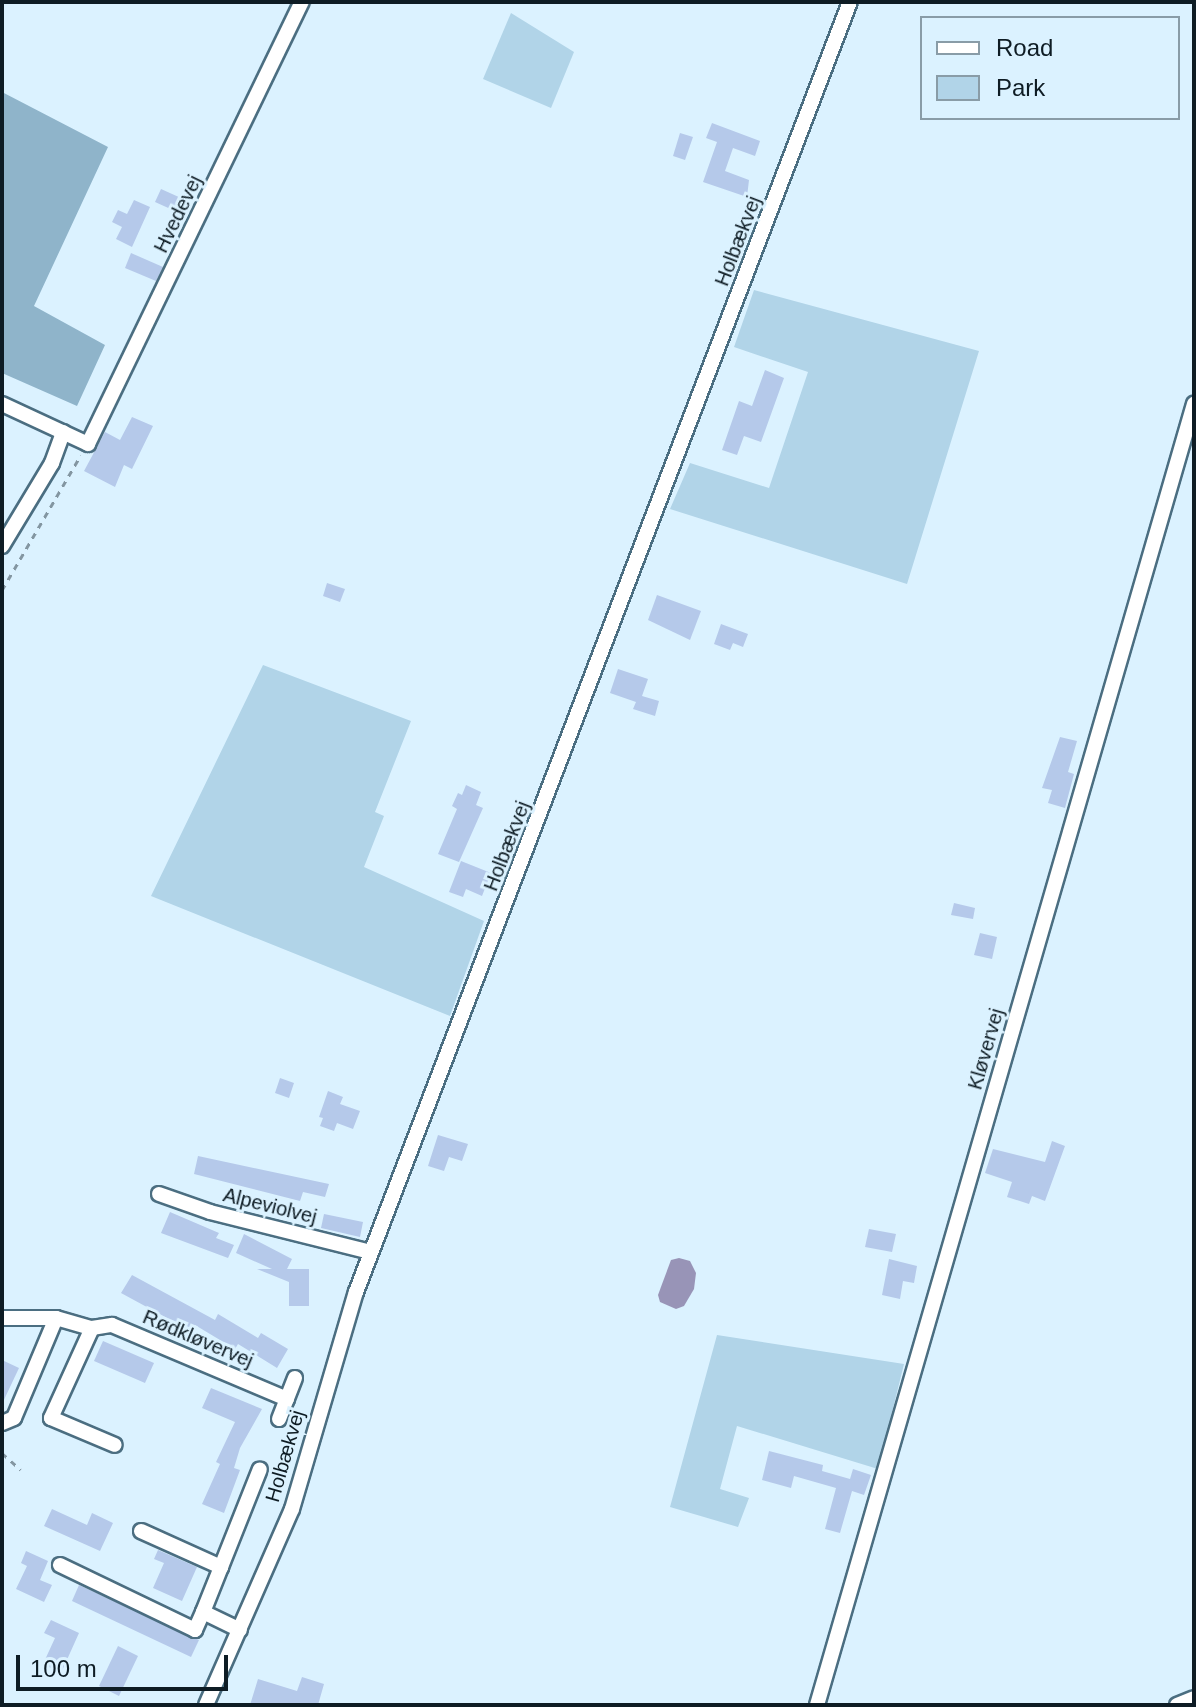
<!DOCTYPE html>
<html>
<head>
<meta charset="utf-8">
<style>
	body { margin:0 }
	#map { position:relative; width:1196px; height:1707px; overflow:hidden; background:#dbf2ff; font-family:Helvetica,sans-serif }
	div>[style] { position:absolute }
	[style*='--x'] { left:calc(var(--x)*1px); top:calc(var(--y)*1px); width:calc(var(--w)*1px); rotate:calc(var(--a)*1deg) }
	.green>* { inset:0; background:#b1d4e8 }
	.forest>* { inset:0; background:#8fb4ca }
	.water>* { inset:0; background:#9894b7 }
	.building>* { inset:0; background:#b5c9ea }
	.path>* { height:3px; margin-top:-1.5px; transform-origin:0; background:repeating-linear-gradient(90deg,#8396a1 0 6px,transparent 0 12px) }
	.roads { filter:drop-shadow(2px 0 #4b6e81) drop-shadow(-2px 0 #4b6e81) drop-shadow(0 2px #4b6e81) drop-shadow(0 -2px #4b6e81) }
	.minor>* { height:14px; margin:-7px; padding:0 7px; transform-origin:7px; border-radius:7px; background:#fff }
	span { translate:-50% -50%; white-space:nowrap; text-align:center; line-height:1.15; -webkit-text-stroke:6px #dbf2ff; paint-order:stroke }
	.street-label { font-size:20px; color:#0e1c24 }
	.frame { position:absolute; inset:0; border:4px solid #0e1c24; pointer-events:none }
	.legend { position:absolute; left:920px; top:16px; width:260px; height:104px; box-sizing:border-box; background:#dbf2ff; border:2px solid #899ca7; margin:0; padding:10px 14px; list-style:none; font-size:24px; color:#0e1c24 }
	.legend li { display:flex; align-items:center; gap:16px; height:40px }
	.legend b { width:40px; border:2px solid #899ca7 }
	.scale { position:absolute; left:16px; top:1655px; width:212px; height:36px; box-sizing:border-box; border:4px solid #0e1c24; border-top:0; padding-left:10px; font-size:24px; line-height:28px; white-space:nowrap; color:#0e1c24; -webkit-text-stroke:6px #dbf2ff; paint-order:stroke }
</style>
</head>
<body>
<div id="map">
	<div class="green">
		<i style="clip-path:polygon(511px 13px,574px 52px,551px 108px,483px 79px)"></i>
		<i style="clip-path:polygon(754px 290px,979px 351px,907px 584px,670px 509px,690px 463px,769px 488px,808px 372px,734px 347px)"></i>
		<i style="clip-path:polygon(263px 665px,411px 721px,375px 812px,384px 816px,364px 867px,484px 921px,450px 1016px,151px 896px)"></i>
		<i style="clip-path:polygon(717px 1335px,904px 1364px,878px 1469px,737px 1426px,720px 1489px,749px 1498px,738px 1527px,670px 1507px)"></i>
	</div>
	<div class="forest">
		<i style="clip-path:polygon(2px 92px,108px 147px,34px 306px,105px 345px,77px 406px,2px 373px)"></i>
	</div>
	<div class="water">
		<i style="clip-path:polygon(679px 1258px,690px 1261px,696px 1273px,694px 1289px,684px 1306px,676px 1309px,660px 1302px,658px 1295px,671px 1260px)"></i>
	</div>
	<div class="building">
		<i style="clip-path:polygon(712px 123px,760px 141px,755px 156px,733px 148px,725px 171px,749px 180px,747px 197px,703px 182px,717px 142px,706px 138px)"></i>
		<i style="clip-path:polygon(680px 133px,693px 137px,685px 160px,673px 156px)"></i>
		<i style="clip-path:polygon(161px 189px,181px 198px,175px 211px,155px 202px)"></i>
		<i style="clip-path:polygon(134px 200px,150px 207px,132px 247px,116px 239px,122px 227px,112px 222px,118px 210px,127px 214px)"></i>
		<i style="clip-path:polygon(131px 253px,163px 267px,156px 281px,125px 268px)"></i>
		<i style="clip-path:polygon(765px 370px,784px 378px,761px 442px,744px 436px,737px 455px,722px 450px,739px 401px,752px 406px)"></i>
		<i style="clip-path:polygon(132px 417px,153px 426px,132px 469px,124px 465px,115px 487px,84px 471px,105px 432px,120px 440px)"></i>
		<i style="clip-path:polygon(327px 583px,345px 589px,340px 602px,323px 596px)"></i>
		<i style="clip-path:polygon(657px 595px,701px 611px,690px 640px,648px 620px)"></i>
		<i style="clip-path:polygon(721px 624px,748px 634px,743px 647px,733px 643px,730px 650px,714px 644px)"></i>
		<i style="clip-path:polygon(618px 669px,648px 679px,642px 696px,659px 701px,655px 716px,633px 709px,636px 702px,610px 693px)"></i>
		<i style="clip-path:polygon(1060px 737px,1077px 741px,1068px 772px,1074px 774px,1065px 808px,1048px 803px,1052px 790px,1042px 788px)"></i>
		<i style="clip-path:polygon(466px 785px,481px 792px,476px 805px,483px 808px,459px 862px,438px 854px,457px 809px,452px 806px,458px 793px,462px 795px)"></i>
		<i style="clip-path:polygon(461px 861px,491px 873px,482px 896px,466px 889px,463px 897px,449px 892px)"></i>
		<i style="clip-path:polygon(954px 903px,975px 908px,973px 919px,951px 915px)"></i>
		<i style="clip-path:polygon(980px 933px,997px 937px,992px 959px,974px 955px)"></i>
		<i style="clip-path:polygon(280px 1078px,294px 1083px,289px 1098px,275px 1093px)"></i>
		<i style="clip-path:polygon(328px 1091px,343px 1097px,340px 1104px,360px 1111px,353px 1129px,337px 1123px,334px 1131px,320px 1126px,323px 1118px,319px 1117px)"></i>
		<i style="clip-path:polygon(438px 1135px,468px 1144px,462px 1161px,449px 1157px,444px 1171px,428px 1166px)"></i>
		<i style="clip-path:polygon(1052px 1141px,1065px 1146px,1045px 1201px,1032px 1196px,1029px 1204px,1007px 1197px,1012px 1182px,985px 1173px,993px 1149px,1045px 1162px)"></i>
		<i style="clip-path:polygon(198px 1156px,329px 1184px,325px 1197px,303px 1192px,300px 1201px,194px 1174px)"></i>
		<i style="clip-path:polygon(170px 1212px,219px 1233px,216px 1238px,234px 1245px,228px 1258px,161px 1233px)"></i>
		<i style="clip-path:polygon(324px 1214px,363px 1222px,360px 1237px,321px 1228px)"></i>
		<i style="clip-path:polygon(869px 1229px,896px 1234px,892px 1252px,865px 1247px)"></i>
		<i style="clip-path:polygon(244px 1234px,292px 1259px,287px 1269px,309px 1269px,309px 1306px,289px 1306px,289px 1282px,257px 1269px,272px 1269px,236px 1253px)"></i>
		<i style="clip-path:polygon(889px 1259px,917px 1266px,914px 1283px,903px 1281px,900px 1299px,882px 1295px)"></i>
		<i style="clip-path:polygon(132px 1275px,215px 1320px,218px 1314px,258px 1338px,261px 1333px,288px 1349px,277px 1368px,238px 1344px,235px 1349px,195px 1325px,191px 1331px,121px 1293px)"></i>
		<i style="clip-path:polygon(103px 1341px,154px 1363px,145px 1383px,94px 1361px)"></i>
		<i style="clip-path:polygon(2px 1360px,19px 1368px,2px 1404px)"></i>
		<i style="clip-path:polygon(211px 1388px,262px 1409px,240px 1448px,234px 1468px,240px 1470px,224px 1513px,202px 1504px,220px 1464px,216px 1462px,235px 1422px,202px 1408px)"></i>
		<i style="clip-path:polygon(769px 1451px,823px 1465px,822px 1471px,850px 1479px,853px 1469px,871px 1475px,864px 1495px,852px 1491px,840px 1533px,825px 1529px,836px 1488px,794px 1476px,791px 1488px,762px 1480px)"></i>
		<i style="clip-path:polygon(52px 1509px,87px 1525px,92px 1513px,113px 1523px,100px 1551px,44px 1526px)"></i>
		<i style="clip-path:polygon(158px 1550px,197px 1567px,182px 1601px,153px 1588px,164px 1563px,154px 1559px)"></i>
		<i style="clip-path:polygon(26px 1551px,48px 1561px,40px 1580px,52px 1585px,44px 1602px,16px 1589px,27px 1566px,21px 1563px)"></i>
		<i style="clip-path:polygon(79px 1585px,199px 1640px,191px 1657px,72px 1601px)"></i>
		<i style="clip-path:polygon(51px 1620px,79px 1633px,61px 1673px,43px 1664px,55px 1638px,44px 1633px)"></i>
		<i style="clip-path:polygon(118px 1646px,138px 1656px,119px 1696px,99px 1686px)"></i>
		<i style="clip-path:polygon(302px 1677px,324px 1684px,318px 1705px,250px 1705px,258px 1679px,297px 1691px)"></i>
	</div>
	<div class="path">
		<i style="--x:2;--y:590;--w:156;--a:-59.7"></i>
		<i style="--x:2;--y:1453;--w:25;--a:42"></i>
	</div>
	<div class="roads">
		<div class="minor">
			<i style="--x:2;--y:404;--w:95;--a:24.9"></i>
			<i style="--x:88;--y:444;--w:491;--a:-64.2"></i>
			<i style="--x:2;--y:546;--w:97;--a:-58.9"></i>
			<i style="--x:52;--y:463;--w:33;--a:-70"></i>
			<i style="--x:159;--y:1194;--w:54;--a:19.4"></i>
			<i style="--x:210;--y:1212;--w:166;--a:14"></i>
			<i style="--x:2;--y:1318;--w:54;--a:0"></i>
			<i style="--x:56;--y:1318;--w:108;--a:112.8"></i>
			<i style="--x:14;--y:1418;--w:13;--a:157"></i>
			<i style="--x:56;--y:1318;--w:37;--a:16"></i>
			<i style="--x:92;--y:1328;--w:20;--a:-9"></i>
			<i style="--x:112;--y:1325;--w:190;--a:22.9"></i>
			<i style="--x:92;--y:1328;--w:99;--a:114.5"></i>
			<i style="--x:51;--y:1418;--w:69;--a:22.9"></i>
			<i style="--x:279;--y:1419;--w:44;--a:-68.7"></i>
			<i style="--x:141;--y:1531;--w:88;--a:24.2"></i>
			<i style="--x:221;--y:1567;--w:48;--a:111.8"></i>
			<i style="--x:203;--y:1612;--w:41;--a:25.9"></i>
			<i style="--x:60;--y:1565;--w:150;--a:25.7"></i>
			<i style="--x:195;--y:1630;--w:20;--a:-66"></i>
			<i style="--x:221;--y:1567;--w:105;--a:-68.3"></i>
			<i style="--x:206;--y:1705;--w:214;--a:-66.3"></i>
			<i style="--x:292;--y:1509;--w:226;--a:-73.6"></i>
			<i style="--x:356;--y:1292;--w:1381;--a:-69.05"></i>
			<i style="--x:817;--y:1705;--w:1355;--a:-73.84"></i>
			<i style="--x:1177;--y:1705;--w:18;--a:-22"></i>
		</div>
	</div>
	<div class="street-label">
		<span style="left:178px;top:214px;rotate:-64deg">Hvedevej</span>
		<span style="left:738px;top:241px;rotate:-69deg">Holbækvej</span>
		<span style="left:507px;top:846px;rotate:-69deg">Holbækvej</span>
		<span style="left:986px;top:1049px;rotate:-74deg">Kløvervej</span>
		<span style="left:270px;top:1206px;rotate:14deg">Alpeviolvej</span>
		<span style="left:198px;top:1339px;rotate:23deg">Rødkløvervej</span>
		<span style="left:285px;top:1456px;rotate:-74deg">Holbækvej</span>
	</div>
	<div class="frame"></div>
	<ul class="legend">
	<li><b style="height:10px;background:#fff"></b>Road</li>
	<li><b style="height:22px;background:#b1d4e8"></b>Park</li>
	</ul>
	<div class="scale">100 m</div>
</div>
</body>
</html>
